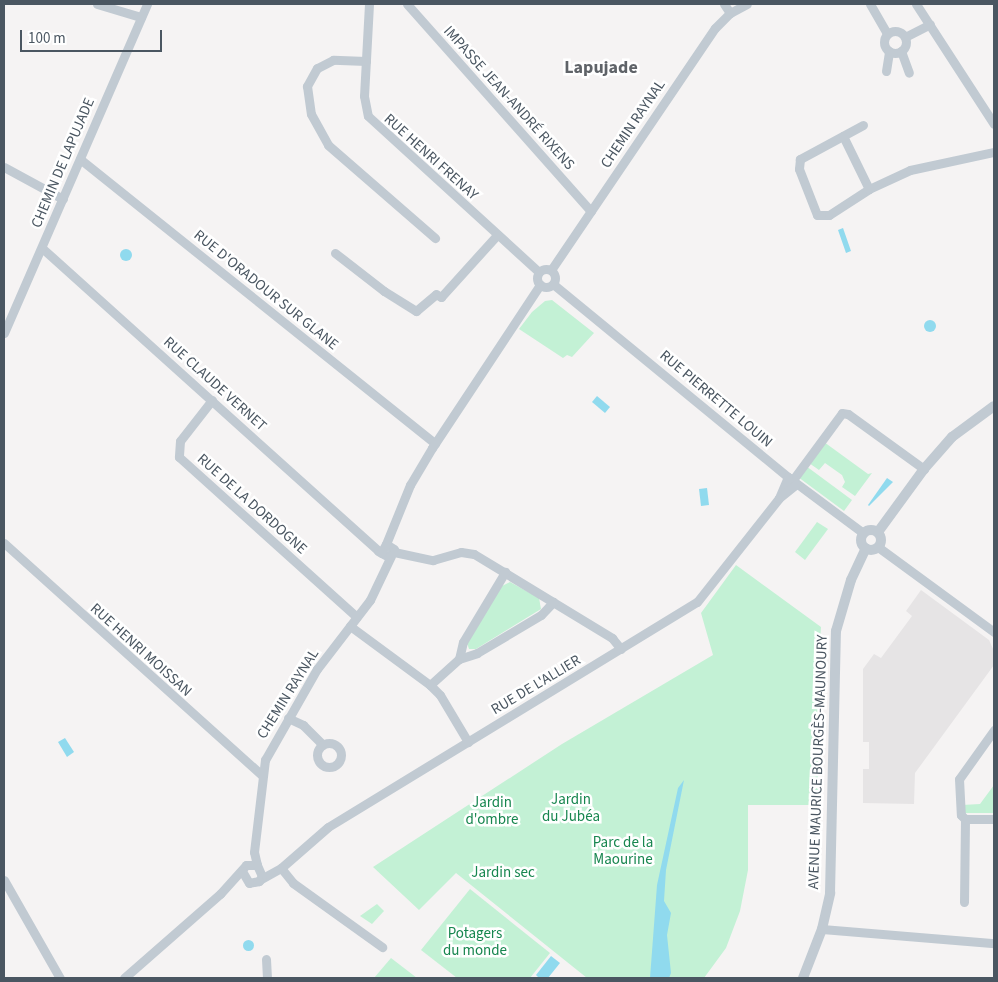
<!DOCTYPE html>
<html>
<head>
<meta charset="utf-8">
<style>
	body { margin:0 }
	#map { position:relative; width:998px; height:982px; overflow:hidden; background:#f5f3f3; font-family:"Source Sans 3",sans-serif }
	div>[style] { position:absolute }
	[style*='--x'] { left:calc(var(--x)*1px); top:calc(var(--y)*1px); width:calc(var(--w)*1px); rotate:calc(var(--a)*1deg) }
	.education>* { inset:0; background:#e6e4e5 }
	.green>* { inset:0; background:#c3f1d5 }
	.water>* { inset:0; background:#90daee }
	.round { border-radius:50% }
	.minor>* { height:9px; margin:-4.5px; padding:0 4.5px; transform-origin:4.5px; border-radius:4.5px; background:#c1cad2 }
	.minor>.ring { margin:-4.5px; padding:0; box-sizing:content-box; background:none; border:9px solid #c1cad2; border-radius:50% }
	.tertiary>* { height:10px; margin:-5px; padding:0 5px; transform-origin:5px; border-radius:5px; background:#c1cad2 }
	.tertiary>.ring { margin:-5px; padding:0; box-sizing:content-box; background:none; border:10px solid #c1cad2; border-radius:50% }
	span { translate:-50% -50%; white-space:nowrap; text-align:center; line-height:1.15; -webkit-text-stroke:5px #fff; paint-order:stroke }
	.street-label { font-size:15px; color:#4a5661 }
	.park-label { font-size:15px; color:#17864f }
	.quarter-label { font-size:18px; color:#5f6368; font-weight:700 }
	.frame { position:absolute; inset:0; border:5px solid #4a5661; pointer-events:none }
	.scale { position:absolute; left:20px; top:30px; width:142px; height:22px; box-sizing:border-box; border:2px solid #4a5661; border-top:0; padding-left:6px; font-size:15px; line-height:18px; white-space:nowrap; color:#4a5661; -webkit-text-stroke:4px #fff; paint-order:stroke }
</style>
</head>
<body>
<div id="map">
	<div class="education">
		<i style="clip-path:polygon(921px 590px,989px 640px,994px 651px,994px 665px,915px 773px,914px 804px,863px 803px,863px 769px,869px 769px,869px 742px,863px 742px,863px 669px,874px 654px,881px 658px,912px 616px,906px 611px)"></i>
	</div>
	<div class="green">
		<i style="clip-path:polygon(552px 300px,594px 333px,572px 357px,567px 355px,563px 358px,519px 329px,532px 312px,545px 301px)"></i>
		<i style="clip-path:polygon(824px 442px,868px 474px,872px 473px,855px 496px,842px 487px,845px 482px,842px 475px,825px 463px,819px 470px,809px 463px)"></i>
		<i style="clip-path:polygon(806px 466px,852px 500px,844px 511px,798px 477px)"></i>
		<i style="clip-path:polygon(817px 522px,828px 529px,805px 560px,795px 552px)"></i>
		<i style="clip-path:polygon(736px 565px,821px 627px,818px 670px,818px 805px,748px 805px,748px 870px,740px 911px,726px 948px,704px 978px,587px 978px,456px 873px,419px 910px,373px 867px,562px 744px,713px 655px,701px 613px)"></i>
		<i style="clip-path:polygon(510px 582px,539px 598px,541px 609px,476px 649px,469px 649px,467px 643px,502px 586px)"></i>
		<i style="clip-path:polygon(994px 785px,994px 813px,963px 813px,962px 805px,980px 804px)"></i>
		<i style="clip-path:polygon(470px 889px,550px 953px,530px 978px,457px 978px,421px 950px)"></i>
		<i style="clip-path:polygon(377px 904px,384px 911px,372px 924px,360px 916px)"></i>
		<i style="clip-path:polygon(391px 958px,417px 978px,374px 978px)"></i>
	</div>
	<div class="water">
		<i style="clip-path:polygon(843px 228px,851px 251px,846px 253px,838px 230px)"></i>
		<i class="round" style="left:120px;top:249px;width:12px;height:12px"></i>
		<i class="round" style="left:924px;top:320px;width:12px;height:12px"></i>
		<i style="clip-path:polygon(597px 396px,610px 407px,605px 413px,592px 402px)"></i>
		<i style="clip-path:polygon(887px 478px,893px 482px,869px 506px,868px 505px)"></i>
		<i style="clip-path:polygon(707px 488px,709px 505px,701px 506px,699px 489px)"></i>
		<i style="clip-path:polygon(65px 738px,74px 752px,67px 757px,58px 742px)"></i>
		<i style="clip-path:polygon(684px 780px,666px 870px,664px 901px,671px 913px,667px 935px,671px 973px,669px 978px,650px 978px,657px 885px,678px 788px)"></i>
		<i class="round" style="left:242.5px;top:939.5px;width:11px;height:11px"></i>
		<i style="clip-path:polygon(551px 956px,560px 963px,548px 978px,539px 978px,536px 975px)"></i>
	</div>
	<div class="minor">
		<i style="--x:97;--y:4;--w:46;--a:16.5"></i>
		<i style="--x:369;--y:4;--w:92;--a:93.1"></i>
		<i style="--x:364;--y:96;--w:20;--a:79"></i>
		<i style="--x:368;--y:116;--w:231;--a:42.4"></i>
		<i style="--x:407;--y:4;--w:277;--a:48.4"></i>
		<i style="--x:724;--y:4;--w:11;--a:56"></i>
		<i style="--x:870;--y:4;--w:34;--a:60"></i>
		<i style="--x:916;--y:4;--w:143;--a:57"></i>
		<i class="ring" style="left:884px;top:31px;width:13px;height:13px"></i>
		<i style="--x:905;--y:37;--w:28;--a:-27"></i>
		<i style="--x:901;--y:51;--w:23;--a:70"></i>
		<i style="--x:366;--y:61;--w:33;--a:-178"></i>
		<i style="--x:333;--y:60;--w:18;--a:153"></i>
		<i style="--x:317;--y:68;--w:21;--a:119"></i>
		<i style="--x:307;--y:86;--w:28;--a:82"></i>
		<i style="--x:311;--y:114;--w:35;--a:61"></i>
		<i style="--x:328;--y:145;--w:142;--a:41"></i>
		<i style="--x:886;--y:71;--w:20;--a:-81"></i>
		<i style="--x:863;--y:125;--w:72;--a:151.6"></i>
		<i style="--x:800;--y:159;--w:10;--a:96"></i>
		<i style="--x:799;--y:169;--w:49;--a:68.6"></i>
		<i style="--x:817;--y:215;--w:12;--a:0"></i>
		<i style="--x:829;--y:215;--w:48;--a:-33"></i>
		<i style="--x:869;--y:189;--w:45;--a:-24.9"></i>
		<i style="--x:910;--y:170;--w:86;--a:-12.1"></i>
		<i style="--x:843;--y:136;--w:59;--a:63.9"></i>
		<i style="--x:80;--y:159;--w:455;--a:38.7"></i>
		<i style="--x:4;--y:167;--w:67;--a:28.5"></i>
		<i style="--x:42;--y:248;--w:452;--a:42"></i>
		<i style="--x:378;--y:551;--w:13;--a:29"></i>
		<i style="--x:389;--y:557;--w:9;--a:-58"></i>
		<i style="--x:394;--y:549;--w:9;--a:-148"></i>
		<i style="--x:386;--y:544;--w:10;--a:119"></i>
		<i style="--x:335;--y:253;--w:62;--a:37.8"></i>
		<i style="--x:384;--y:291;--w:38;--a:32"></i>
		<i style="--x:416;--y:311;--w:26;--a:-40"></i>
		<i style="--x:436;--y:294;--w:6;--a:31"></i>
		<i style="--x:441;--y:297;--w:84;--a:-47.9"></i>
		<i class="ring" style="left:537px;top:269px;width:9px;height:9px"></i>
		<i style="--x:551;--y:270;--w:292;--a:-55.9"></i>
		<i style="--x:715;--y:28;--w:21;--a:-45"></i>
		<i style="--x:730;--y:13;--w:19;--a:-28"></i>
		<i style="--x:553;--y:284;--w:304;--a:39.4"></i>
		<i style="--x:788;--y:477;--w:94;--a:36.7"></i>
		<i style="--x:4;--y:333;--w:359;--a:-66.5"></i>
		<i style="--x:212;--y:400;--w:52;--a:128"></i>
		<i style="--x:180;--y:441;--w:16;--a:94"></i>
		<i style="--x:179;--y:457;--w:239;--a:42"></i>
		<i style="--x:792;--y:481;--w:84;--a:-53.7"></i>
		<i style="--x:842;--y:413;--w:6;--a:9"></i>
		<i style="--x:848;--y:414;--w:94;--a:35.9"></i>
		<i style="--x:779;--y:498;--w:23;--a:-67"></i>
		<i style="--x:4;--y:543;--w:347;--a:42"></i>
		<i style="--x:386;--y:544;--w:64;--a:-67.9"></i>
		<i style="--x:410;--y:485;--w:43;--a:-59.3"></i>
		<i style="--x:432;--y:448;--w:196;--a:-56.5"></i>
		<i style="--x:878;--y:547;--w:144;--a:36.2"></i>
		<i style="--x:394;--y:552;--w:40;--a:12"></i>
		<i style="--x:433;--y:560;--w:29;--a:-16"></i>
		<i style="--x:461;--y:552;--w:13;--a:9"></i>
		<i style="--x:474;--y:554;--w:162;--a:31.3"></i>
		<i style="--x:612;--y:638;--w:14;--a:51"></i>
		<i style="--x:350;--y:626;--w:99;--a:36.4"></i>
		<i style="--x:430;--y:685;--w:14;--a:45"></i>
		<i style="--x:440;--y:695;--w:55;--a:59.2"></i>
		<i style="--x:459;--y:659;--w:19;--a:-18"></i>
		<i style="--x:477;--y:653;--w:74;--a:-30.7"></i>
		<i style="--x:541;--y:615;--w:18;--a:-47"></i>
		<i style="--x:430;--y:685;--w:39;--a:-42"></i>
		<i style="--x:459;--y:659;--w:17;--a:-77"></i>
		<i style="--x:463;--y:642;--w:82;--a:-59"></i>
		<i style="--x:288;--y:718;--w:17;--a:25"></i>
		<i style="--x:303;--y:725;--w:28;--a:45"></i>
		<i style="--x:994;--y:730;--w:60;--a:125.5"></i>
		<i style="--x:959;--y:779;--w:36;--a:87"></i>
		<i style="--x:961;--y:815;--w:6;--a:45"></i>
		<i style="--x:965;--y:819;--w:29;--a:0"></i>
		<i class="ring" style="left:317px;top:743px;width:15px;height:15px"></i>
		<i style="--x:257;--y:865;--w:13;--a:-103"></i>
		<i style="--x:254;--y:852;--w:93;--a:-83.2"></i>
		<i style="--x:265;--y:760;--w:105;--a:-60.3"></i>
		<i style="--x:317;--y:669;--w:87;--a:-52.5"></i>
		<i style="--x:370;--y:600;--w:49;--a:-64.5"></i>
		<i style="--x:281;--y:868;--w:19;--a:51"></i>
		<i style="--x:293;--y:883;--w:110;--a:35.7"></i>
		<i style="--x:261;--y:879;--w:23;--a:-29"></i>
		<i style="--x:281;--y:868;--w:62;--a:-41.1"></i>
		<i style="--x:328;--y:827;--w:432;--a:-31.4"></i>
		<i style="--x:697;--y:602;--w:132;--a:-51.7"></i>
		<i style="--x:779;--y:498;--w:22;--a:-39"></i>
		<i style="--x:4;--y:880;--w:113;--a:60.3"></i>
		<i style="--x:964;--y:902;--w:83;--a:-89.3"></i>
		<i style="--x:822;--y:929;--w:173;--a:4.7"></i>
		<i style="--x:266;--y:959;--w:19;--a:87"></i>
		<i style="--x:124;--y:978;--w:128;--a:-41.2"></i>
		<i style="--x:220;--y:894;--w:39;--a:-48"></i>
		<i style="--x:246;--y:865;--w:11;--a:0"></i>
		<i style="--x:257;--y:865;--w:12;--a:66"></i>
		<i style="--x:262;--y:876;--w:6;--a:121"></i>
		<i style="--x:259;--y:881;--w:10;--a:169"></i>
		<i style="--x:249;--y:883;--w:14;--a:-120"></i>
	</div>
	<div class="tertiary">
		<i class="ring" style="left:861px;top:530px;width:10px;height:10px"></i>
		<i style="--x:878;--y:532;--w:78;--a:-53.9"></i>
		<i style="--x:924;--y:469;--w:43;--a:-48.8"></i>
		<i style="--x:952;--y:437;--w:52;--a:-36.4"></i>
		<i style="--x:803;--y:978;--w:53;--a:-68.8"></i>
		<i style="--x:822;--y:929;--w:37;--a:-77"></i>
		<i style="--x:830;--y:893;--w:262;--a:-88.7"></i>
		<i style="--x:836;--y:631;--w:53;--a:-73.6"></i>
		<i style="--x:851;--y:580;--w:35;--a:-65"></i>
	</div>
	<div class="street-label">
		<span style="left:509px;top:98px;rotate:48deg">IMPASSE JEAN-ANDRÉ RIXENS</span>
		<span style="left:633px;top:124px;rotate:-56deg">CHEMIN RAYNAL</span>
		<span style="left:431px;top:157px;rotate:42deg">RUE HENRI FRENAY</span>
		<span style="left:63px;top:163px;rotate:-67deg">CHEMIN DE LAPUJADE</span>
		<span style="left:266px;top:290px;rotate:39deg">RUE D'ORADOUR SUR GLANE</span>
		<span style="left:215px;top:384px;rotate:42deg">RUE CLAUDE VERNET</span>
		<span style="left:716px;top:399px;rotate:40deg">RUE PIERRETTE LOUIN</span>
		<span style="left:252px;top:504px;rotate:42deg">RUE DE LA DORDOGNE</span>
		<span style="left:141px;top:650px;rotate:42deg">RUE HENRI MOISSAN</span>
		<span style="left:536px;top:685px;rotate:-31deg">RUE DE L'ALLIER</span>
		<span style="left:288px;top:694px;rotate:-58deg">CHEMIN RAYNAL</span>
		<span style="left:818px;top:762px;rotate:-88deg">AVENUE MAURICE BOURGÈS-MAUNOURY</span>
	</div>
	<div class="park-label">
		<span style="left:571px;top:808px">Jardin<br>du Jubéa</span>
		<span style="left:492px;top:811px">Jardin<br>d'ombre</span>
		<span style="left:623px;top:851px">Parc de la<br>Maourine</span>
		<span style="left:503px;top:873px">Jardin sec</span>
		<span style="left:475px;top:942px">Potagers<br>du monde</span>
	</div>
	<div class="quarter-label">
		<span style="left:601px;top:68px">Lapujade</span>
	</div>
	<div class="frame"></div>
	<div class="scale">100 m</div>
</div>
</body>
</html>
